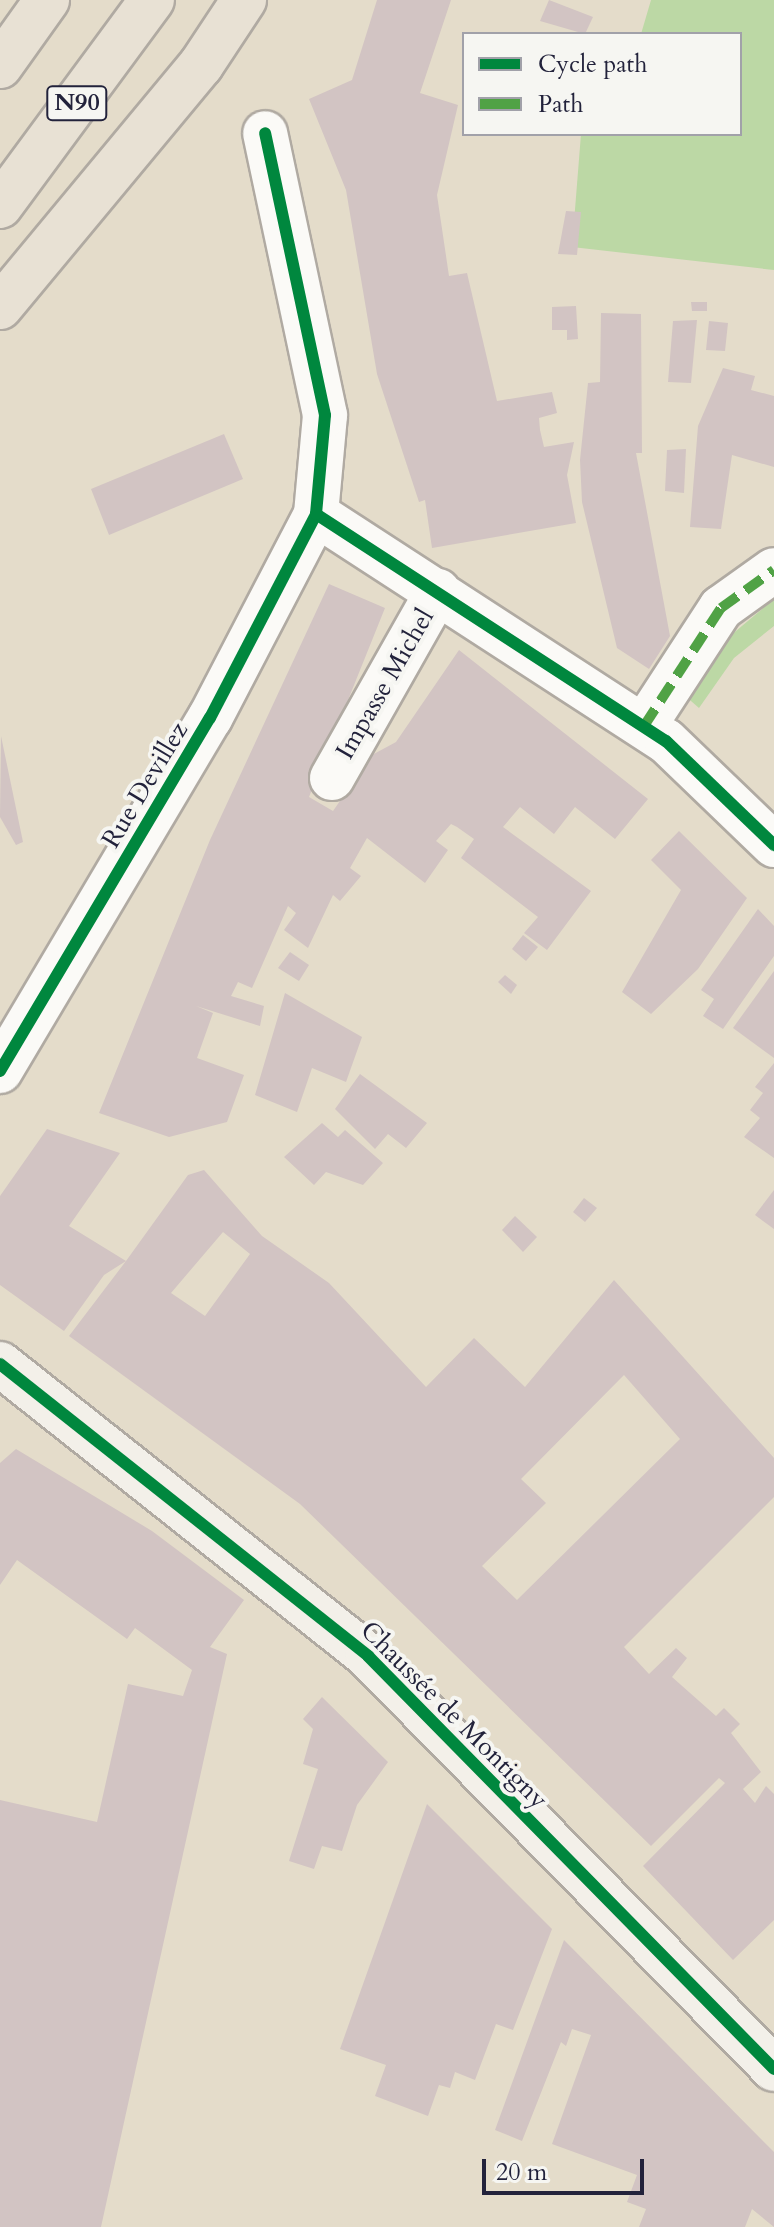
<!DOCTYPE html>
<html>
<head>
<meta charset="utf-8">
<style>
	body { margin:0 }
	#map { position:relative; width:774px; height:2227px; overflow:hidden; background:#e4dcca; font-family:Cardo,serif }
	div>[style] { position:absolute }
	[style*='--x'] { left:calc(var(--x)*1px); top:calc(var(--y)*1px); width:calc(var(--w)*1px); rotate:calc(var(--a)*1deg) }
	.green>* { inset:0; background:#bcd8a5 }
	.building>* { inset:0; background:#d2c4c3 }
	.roads { filter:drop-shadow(2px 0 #b0aaa2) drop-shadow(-2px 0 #b0aaa2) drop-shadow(0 2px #b0aaa2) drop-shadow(0 -2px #b0aaa2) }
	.minor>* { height:44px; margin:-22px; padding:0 22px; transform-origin:22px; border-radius:22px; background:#fbfaf7 }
	.secondary>* { height:44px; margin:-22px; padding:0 22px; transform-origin:22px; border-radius:22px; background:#f3f0e9 }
	.trunk>* { height:44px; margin:-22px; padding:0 22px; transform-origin:22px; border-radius:22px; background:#e8e1d4 }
	.quiet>* { height:10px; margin-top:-5px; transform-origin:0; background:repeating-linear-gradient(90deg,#50a245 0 20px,transparent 0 30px) }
	.cycleway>* { height:12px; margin:-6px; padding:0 6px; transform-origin:6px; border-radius:6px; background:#00873e }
	span { translate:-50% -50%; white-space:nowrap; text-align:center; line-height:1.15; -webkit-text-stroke:8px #f6f6f2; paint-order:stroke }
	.shield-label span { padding:2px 6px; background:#f6f6f2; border:2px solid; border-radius:6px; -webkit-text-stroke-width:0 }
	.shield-label { font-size:24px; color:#22223b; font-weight:700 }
	.street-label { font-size:26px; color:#22223b }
	.legend { position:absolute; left:462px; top:32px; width:280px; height:104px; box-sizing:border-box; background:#f6f6f2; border:2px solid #a1a1a9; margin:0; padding:10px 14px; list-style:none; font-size:24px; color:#22223b }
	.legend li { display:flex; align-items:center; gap:16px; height:40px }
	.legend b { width:40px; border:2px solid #a1a1a9 }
	.scale { position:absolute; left:482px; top:2159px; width:162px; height:36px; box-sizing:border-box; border:4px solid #22223b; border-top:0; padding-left:10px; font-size:24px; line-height:28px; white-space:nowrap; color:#22223b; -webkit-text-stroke:6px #f6f6f2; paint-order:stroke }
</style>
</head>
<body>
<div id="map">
	<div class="green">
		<i style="clip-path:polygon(651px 0,774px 0,774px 270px,572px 247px,581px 134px,740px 134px,740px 34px,641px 34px)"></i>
		<i style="clip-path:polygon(774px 599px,774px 626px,734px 658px,699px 708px,683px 694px,730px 636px)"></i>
	</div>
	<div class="building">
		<i style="clip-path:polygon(377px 0,451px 0,420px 93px,458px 105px,437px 195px,449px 276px,467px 273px,497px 401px,552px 392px,557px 413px,539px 418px,540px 430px,544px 447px,574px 442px,567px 475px,576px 523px,432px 548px,425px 500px,419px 502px,377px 374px,346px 190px,309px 99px,352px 80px)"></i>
		<i style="clip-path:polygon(549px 0,593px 17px,585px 34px,540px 21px)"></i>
		<i style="clip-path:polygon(566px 211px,581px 212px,577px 255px,558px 254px)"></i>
		<i style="clip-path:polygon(691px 302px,707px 302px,707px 311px,692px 311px)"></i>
		<i style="clip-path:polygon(576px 306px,578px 339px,567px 340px,567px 330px,552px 330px,552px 307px)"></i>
		<i style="clip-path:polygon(601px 313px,641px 314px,642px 453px,636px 453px,670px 636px,649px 669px,617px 648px,582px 502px,580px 460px,588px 383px,600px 382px)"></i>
		<i style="clip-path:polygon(697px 320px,691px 383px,668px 382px,673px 321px)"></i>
		<i style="clip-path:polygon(709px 321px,728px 323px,725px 351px,706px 350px)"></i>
		<i style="clip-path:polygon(723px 368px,755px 376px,751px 390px,774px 396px,774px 467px,732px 455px,721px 529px,690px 527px,698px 426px)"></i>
		<i style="clip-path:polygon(224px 434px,243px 479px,109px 535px,91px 489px)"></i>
		<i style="clip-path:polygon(686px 449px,684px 493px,665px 491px,667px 450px)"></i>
		<i style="clip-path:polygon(329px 584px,385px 608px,309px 797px,333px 811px,372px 755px,396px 742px,459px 650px,648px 799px,615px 839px,575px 807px,554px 834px,520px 807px,503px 827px,591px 891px,547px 950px,524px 933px,538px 917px,461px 858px,474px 839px,457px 827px,451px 824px,436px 841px,448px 850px,425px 883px,367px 838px,350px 868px,361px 876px,340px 901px,333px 895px,308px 948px,284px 930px,296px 913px,288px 906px,252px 988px,238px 982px,231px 996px,264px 1006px,260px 1026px,196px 1006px,213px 1013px,197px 1058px,244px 1075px,227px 1122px,169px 1137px,99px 1113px,210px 840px)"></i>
		<i style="clip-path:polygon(1px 736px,23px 842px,16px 845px,0 817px)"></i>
		<i style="clip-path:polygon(679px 831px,747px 898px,698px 969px,651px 1014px,622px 992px,681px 890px,651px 860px)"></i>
		<i style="clip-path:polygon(758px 909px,774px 926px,774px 956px,723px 1029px,703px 1016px,714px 999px,701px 990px)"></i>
		<i style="clip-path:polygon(523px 935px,538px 947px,526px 961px,512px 949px)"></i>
		<i style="clip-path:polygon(290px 952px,309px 965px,299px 981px,278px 968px)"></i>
		<i style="clip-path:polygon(774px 971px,774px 1058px,733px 1028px)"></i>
		<i style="clip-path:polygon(505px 975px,517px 985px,511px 994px,498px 982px)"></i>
		<i style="clip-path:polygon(285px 993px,362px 1037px,346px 1082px,312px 1068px,297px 1112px,255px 1095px)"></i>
		<i style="clip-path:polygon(774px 1063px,774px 1158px,744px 1137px,760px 1118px,750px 1110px,763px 1093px,755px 1087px)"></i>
		<i style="clip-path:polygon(360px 1074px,427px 1123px,406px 1148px,388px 1134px,375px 1149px,335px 1109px)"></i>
		<i style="clip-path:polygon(322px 1123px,338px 1137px,345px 1130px,383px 1163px,363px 1185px,326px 1172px,314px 1185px,284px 1157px)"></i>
		<i style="clip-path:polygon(evenodd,47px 1129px,120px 1153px,69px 1226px,126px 1261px,188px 1175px,204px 1170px,262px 1236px,329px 1283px,426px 1387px,474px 1338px,525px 1387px,614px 1280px,774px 1458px,774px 1497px,624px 1647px,649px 1674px,676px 1648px,687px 1658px,672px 1677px,716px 1716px,724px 1708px,740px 1724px,731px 1733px,761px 1772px,743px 1789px,755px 1803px,766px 1786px,774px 1794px,774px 1920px,733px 1960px,643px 1866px,725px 1783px,719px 1778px,651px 1846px,300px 1504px,69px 1336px,126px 1261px,104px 1275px,64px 1331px,0 1285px,0 1196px,47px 1129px,223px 1232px,250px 1254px,205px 1316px,171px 1293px,223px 1232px,47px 1129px,624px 1375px,680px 1439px,517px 1600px,482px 1566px,546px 1503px,521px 1479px,624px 1375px)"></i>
		<i style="clip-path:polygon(774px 1190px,774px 1229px,755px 1215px)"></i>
		<i style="clip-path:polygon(584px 1198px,597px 1208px,585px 1222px,573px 1212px)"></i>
		<i style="clip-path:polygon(515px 1216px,537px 1237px,523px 1252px,502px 1230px)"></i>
		<i style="clip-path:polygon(16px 1449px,152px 1531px,244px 1600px,210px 1647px,227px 1654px,101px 2227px,0 2227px,0 1800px,97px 1822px,128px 1684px,183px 1696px,192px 1670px,135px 1628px,127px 1639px,17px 1560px,0 1585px,0 1463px)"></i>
		<i style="clip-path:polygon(322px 1697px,388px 1762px,357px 1805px,342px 1851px,322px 1846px,314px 1869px,289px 1861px,318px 1769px,303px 1764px,313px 1729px,303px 1719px)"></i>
		<i style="clip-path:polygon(427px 1804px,552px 1929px,513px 2030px,496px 2024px,475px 2080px,455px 2072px,450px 2088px,439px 2085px,428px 2116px,375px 2096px,386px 2065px,340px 2049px)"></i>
		<i style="clip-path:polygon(564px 1940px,774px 2152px,774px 2227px,752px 2209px,745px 2227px,639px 2227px,646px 2209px,627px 2202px,637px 2175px,552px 2144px,591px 2035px,572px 2029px,566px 2046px,561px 2042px,522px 2141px,495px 2130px)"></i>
	</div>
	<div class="roads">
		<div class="minor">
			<i style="--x:316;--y:514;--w:417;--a:33"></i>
			<i style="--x:666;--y:741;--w:150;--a:43.9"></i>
			<i style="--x:644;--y:726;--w:141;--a:-56.9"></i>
			<i style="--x:721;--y:608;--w:65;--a:-35.6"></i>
			<i style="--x:332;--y:778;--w:215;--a:-60.5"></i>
			<i style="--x:0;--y:1071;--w:411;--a:-59.3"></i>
			<i style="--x:210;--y:718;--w:230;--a:-62.5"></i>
			<i style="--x:316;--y:514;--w:99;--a:-84.8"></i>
			<i style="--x:325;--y:415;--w:288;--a:-102"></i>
		</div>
		<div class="secondary">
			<i style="--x:0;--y:1364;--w:470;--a:38.4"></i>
			<i style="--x:368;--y:1656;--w:579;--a:45.49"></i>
		</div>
		<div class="trunk">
			<i style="--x:0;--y:66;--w:81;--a:-54.5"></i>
			<i style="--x:0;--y:206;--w:256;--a:-53.6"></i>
			<i style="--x:0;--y:307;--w:315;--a:-50.3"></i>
			<i style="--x:201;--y:65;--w:78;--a:-56.5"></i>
		</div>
	</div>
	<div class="quiet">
		<i style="--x:644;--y:726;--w:141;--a:-56.9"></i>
		<i style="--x:721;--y:608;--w:65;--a:-35.6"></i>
	</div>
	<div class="cycleway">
		<i style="--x:316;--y:514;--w:417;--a:33"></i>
		<i style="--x:666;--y:741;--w:150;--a:43.9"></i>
		<i style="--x:0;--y:1071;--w:411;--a:-59.3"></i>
		<i style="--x:210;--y:718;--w:230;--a:-62.5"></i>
		<i style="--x:316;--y:514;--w:99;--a:-84.8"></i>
		<i style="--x:325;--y:415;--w:288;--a:-102"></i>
		<i style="--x:0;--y:1364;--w:470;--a:38.4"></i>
		<i style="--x:368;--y:1656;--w:579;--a:45.49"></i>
	</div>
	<div class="shield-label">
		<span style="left:77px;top:103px">N90</span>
	</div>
	<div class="street-label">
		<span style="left:385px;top:684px;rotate:-60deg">Impasse Michel</span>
		<span style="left:145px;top:785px;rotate:-59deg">Rue Devillez</span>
		<span style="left:454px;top:1715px;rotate:45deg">Chaussée de Montigny</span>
	</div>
	<ul class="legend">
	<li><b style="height:10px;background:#00873e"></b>Cycle path</li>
	<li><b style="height:10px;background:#50a245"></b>Path</li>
	</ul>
	<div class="scale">20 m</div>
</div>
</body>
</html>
